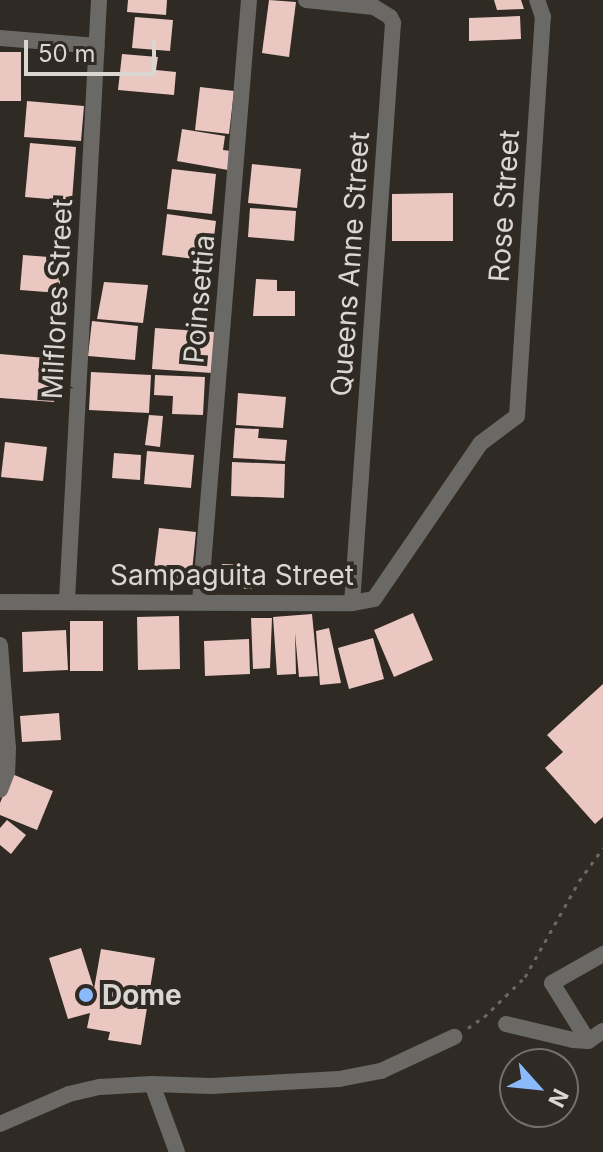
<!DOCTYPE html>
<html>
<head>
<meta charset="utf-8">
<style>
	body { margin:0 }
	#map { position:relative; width:603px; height:1152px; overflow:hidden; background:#302a24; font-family:Inter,sans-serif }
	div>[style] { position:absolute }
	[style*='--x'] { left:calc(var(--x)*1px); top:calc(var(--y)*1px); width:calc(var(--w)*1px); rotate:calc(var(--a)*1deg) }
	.building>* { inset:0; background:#eac7c0 }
	.path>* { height:3px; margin-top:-1.5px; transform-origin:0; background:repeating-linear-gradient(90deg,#6d6762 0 4px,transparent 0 10px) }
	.minor>* { height:16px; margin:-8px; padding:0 8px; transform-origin:8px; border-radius:8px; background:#6a6965 }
	.tertiary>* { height:16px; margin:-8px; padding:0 8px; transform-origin:8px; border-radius:8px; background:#6a6965 }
	.dots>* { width:22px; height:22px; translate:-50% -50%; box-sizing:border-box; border:4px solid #302a24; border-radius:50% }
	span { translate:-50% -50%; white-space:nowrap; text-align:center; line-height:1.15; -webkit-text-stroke:8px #302a24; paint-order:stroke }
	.street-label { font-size:28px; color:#dad6d2 }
	.poi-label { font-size:28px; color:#dad6d2; font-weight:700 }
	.left { translate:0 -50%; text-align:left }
	.north { position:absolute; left:499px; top:1048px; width:80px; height:80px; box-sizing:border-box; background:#302a24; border:2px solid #746f6a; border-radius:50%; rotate:117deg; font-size:22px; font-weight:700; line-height:32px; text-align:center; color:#dad6d2 }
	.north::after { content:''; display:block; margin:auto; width:28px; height:36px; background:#8bbafc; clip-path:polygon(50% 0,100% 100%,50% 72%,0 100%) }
	.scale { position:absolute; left:24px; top:40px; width:132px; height:36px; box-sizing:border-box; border:4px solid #dad6d2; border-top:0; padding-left:10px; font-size:24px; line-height:28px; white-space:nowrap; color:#dad6d2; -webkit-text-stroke:6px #302a24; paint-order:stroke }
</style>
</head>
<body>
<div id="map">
	<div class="building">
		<i style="clip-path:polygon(128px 0,167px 0,166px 15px,127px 12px)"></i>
		<i style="clip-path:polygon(269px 0,296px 2px,289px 57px,262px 53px)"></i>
		<i style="clip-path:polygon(494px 0,521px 0,524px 9px,497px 10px)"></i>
		<i style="clip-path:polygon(520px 16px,521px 39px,469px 41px,469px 18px)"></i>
		<i style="clip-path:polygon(135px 17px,173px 20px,170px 51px,132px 48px)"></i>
		<i style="clip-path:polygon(0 52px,21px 52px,21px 101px,0 101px)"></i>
		<i style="clip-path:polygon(122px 54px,158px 57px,156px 70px,176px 72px,174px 95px,118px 90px)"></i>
		<i style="clip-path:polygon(200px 87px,234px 91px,229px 134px,195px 130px)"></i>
		<i style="clip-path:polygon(27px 101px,84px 106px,81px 141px,24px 137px)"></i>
		<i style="clip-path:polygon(182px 129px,225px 136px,223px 150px,231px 151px,228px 170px,177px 161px)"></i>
		<i style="clip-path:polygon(30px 143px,76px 147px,72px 201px,25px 197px)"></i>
		<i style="clip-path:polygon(252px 164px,301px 169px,297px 208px,248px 203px)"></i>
		<i style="clip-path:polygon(172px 169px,216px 174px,212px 214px,167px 209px)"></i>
		<i style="clip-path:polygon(453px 193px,453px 241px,392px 241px,392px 194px)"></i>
		<i style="clip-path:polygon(250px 208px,296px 211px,294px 241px,248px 237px)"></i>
		<i style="clip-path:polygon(167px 214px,216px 221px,211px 261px,162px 255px)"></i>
		<i style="clip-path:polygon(23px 255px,62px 258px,59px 293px,20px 290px)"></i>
		<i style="clip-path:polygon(256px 279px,277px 280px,277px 291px,295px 291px,295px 316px,253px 316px)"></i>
		<i style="clip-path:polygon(104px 282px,148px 285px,143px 323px,97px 319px)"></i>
		<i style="clip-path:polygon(92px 321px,138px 326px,135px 360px,88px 356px)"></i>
		<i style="clip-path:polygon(155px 328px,215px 332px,212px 373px,152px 369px)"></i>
		<i style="clip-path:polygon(0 354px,57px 359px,54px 402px,0 398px)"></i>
		<i style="clip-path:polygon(91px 372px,151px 375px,149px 413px,89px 410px)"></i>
		<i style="clip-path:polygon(155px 375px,205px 377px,203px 415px,172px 414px,173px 396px,154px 395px)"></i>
		<i style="clip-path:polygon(238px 393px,286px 397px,283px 428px,236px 425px)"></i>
		<i style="clip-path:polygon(149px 415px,163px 416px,160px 447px,145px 445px)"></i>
		<i style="clip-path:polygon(235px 428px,259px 429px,258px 438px,287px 440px,285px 461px,233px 458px)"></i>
		<i style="clip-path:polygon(5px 442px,47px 447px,43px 481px,1px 477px)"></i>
		<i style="clip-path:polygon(147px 451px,194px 455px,191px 488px,144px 484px)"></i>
		<i style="clip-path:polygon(114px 453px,141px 455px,140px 480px,112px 478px)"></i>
		<i style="clip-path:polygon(232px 462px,285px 464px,284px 498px,231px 496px)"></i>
		<i style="clip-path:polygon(159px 528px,196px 532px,191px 581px,153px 576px)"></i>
		<i style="clip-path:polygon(222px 564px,253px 565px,252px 589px,221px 588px)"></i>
		<i style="clip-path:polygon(413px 613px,433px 660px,394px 677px,374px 630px)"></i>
		<i style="clip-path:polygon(312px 614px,318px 676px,299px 677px,295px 633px,296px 674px,277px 675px,273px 617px)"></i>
		<i style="clip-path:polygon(179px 616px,180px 669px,138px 670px,137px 617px)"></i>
		<i style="clip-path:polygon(251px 618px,272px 618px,270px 668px,253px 669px)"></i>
		<i style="clip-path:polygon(70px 621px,103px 621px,103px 671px,70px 671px)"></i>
		<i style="clip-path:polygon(329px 628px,341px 683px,320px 685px,316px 631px)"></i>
		<i style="clip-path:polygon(66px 630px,68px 670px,23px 672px,22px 632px)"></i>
		<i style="clip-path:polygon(373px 638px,384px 679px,349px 689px,338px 648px)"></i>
		<i style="clip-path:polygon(249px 639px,250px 674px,205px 676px,204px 641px)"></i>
		<i style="clip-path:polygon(603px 684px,603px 817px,595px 824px,545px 768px,563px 752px,547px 735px)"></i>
		<i style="clip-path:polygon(59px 713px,61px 740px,22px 742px,20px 716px)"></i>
		<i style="clip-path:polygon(12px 774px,53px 791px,37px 830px,0 815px,0 803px)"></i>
		<i style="clip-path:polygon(7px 820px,26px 835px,11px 854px,0 845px,0 828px)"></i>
		<i style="clip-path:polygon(81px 948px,94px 989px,101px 949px,155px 958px,141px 1045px,108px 1040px,110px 1032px,87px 1028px,90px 1013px,68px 1019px,49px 958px)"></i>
	</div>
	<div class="path">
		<i style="--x:468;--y:1028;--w:19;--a:-35"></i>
		<i style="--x:484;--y:1017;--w:57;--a:-44.3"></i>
		<i style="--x:525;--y:977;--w:110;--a:-60.6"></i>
		<i style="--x:579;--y:881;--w:41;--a:-54"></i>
	</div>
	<div class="minor">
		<i style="--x:306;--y:0;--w:68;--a:5.9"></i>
		<i style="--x:374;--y:7;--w:19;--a:32"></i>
		<i style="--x:390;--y:17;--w:7;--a:63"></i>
		<i style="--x:393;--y:23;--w:581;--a:94.04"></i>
		<i style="--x:0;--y:38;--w:97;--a:4.7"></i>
		<i style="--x:67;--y:601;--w:602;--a:-86.95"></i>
		<i style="--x:0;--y:602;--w:352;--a:0.2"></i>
		<i style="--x:352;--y:603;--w:22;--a:-10"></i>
		<i style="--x:374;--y:599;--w:189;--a:-55.6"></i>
		<i style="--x:481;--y:443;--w:45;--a:-36.9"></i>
		<i style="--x:517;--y:416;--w:400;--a:-86.3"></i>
		<i style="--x:543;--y:17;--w:18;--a:-109"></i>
		<i style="--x:200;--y:602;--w:604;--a:-85.35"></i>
		<i style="--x:0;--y:645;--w:103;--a:85.6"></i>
		<i style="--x:8;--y:748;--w:24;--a:92"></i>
		<i style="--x:7;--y:772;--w:19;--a:111"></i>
		<i style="--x:506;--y:1024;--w:69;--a:13.4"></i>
		<i style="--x:573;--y:1040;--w:15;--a:4"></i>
		<i style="--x:588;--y:1041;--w:18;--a:-34"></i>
		<i style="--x:588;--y:1041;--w:68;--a:-121.8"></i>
		<i style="--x:552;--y:983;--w:59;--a:-29.6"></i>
		<i style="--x:152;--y:1084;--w:59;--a:1.9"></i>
		<i style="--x:211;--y:1086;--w:128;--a:-3.1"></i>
		<i style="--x:339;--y:1079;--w:43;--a:-10.8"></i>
		<i style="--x:381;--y:1071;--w:81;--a:-25"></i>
	</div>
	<div class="tertiary">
		<i style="--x:0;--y:1124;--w:75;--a:-23.5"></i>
		<i style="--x:69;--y:1094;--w:32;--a:-13"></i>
		<i style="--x:100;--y:1087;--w:52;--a:-3.3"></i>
		<i style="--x:152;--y:1084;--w:72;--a:69.8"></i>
	</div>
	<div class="dots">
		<i style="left:86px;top:995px;background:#8bbafc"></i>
	</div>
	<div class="street-label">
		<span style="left:504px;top:206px;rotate:-86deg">Rose Street</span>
		<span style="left:350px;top:264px;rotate:-86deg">Queens Anne Street</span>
		<span style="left:57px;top:299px;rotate:-87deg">Milflores Street</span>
		<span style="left:199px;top:299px;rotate:-85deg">Poinsettia</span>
		<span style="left:232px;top:575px">Sampaguita Street</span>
	</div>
	<div class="poi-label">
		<span class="left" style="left:102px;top:995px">Dome</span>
	</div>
	<div class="north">N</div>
	<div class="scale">50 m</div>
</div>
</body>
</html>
